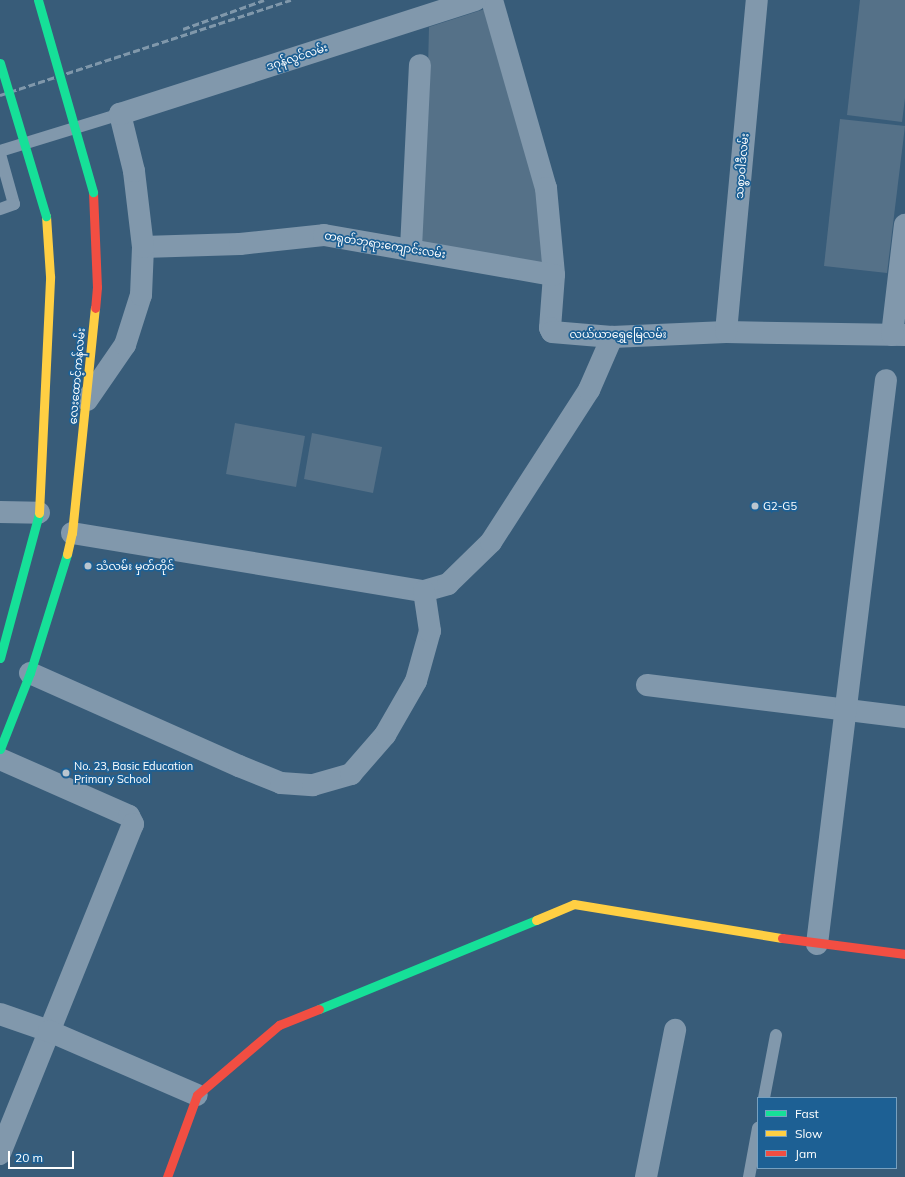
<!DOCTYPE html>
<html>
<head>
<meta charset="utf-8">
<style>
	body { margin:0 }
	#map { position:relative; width:905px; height:1177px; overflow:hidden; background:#385c79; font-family:Mulish,"Noto Sans Myanmar",sans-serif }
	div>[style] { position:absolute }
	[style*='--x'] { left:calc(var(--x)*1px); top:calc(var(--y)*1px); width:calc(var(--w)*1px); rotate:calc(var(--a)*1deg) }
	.building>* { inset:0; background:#557188 }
	.lane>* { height:12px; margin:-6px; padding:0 6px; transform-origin:6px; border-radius:6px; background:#8198ac }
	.street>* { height:22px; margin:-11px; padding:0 11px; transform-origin:11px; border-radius:11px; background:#8198ac }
	.fast>* { height:9px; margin:-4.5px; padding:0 4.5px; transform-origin:4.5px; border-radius:4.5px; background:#16e098 }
	.slow>* { height:9px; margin:-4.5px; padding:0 4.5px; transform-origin:4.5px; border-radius:4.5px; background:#ffcf43 }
	.jam>* { height:9px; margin:-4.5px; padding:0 4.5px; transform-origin:4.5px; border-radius:4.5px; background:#f24e42 }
	.rail>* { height:3px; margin-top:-1.5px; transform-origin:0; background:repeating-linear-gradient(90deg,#8098ab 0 7px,transparent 0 10px) }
	.fast-bridge>* { height:9px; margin:-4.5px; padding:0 4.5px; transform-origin:4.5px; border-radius:4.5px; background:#16e098 }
	.dots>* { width:11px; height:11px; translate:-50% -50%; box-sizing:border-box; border:2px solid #1d6094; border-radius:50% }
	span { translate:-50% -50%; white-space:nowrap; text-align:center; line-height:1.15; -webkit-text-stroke:3.5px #1d6094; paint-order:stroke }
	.street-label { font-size:11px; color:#fff }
	.poi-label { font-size:11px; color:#fff }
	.left { translate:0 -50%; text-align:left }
	.legend { position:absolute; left:757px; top:1097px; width:140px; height:72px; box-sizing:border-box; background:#1d6094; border:1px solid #77a0bf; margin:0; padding:5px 7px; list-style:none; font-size:12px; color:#fff }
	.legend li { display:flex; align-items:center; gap:8px; height:20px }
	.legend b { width:20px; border:1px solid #77a0bf }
	.scale { position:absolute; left:8px; top:1151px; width:66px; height:18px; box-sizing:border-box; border:2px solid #fff; border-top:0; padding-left:5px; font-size:12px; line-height:14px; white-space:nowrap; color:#fff; -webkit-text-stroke:3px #1d6094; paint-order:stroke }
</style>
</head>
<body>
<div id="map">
	<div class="building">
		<i style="clip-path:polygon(860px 0,905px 0,905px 98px,902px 122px,847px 115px)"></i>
		<i style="clip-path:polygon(491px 7px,543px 188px,550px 270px,416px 245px,427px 109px,429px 27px)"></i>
		<i style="clip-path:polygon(840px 119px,905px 126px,887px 273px,824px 266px)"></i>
		<i style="clip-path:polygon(235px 423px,305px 436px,296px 487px,226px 474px)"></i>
		<i style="clip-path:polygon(312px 433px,382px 447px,373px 493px,304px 479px)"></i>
	</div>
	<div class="lane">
		<i style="--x:0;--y:151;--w:126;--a:-17.1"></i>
		<i style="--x:0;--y:154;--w:52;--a:74.4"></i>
		<i style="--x:14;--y:204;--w:15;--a:160"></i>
		<i style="--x:764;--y:1098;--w:64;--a:-79.2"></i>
		<i style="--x:749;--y:1177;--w:50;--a:-79.6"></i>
	</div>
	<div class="street">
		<i style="--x:492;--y:0;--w:196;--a:74"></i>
		<i style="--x:546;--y:188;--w:87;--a:84.7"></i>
		<i style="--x:554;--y:275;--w:53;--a:94.3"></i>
		<i style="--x:550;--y:328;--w:4;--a:63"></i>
		<i style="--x:552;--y:332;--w:60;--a:4.8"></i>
		<i style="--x:612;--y:337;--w:114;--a:-2.5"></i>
		<i style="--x:726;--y:332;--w:179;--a:1"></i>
		<i style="--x:143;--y:247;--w:97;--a:-1.8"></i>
		<i style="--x:240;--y:244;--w:84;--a:-6.1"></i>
		<i style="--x:324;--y:235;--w:233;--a:9.9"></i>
		<i style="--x:411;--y:248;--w:183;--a:-87.2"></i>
		<i style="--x:726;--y:332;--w:333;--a:-84.7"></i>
		<i style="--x:892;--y:335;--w:111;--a:-83.3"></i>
		<i style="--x:87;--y:400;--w:67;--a:-55.4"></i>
		<i style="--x:125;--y:345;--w:52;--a:-72.3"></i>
		<i style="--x:141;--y:295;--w:48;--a:-87.6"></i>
		<i style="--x:143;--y:247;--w:77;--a:-96.8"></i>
		<i style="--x:134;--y:171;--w:59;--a:-103.8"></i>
		<i style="--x:120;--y:114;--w:373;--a:-17.8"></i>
		<i style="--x:0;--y:512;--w:39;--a:1"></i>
		<i style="--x:72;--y:533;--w:357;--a:9.4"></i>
		<i style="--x:424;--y:591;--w:25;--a:-16"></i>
		<i style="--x:448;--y:584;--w:60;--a:-44.3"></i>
		<i style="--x:491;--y:542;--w:181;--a:-57.2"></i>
		<i style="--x:589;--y:390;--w:58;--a:-66.5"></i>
		<i style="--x:30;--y:673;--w:229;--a:24"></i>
		<i style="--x:239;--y:766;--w:45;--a:22"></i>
		<i style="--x:281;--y:783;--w:32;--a:4"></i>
		<i style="--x:313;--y:785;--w:40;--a:-16"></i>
		<i style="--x:351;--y:774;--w:52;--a:-48.9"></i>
		<i style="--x:385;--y:735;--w:62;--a:-60.1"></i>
		<i style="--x:416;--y:681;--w:52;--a:-74.4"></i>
		<i style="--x:430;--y:631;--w:40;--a:-98.5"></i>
		<i style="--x:647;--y:685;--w:260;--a:7.1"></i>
		<i style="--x:0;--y:759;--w:141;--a:23.8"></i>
		<i style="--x:129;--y:816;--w:9;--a:63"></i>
		<i style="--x:133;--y:824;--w:356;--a:112"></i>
		<i style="--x:817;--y:944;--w:568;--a:-83.03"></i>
		<i style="--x:0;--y:1014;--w:52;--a:19.1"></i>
		<i style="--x:49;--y:1031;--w:161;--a:23.4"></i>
		<i style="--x:646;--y:1177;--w:150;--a:-78.8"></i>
	</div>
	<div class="fast">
		<i style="--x:0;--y:658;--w:150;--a:-74.9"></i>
		<i style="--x:0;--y:749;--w:82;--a:-68.5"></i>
		<i style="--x:30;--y:673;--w:125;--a:-72.7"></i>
		<i style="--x:319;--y:1009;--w:235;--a:-22.3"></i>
	</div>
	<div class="slow">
		<i style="--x:39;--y:513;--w:237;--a:-87.3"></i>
		<i style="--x:50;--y:276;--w:60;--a:-93.8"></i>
		<i style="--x:67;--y:554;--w:22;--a:-77"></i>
		<i style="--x:72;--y:533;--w:226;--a:-84.2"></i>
		<i style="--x:536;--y:920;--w:41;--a:-22.8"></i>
		<i style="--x:574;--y:904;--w:211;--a:9.3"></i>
	</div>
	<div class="jam">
		<i style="--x:93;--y:192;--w:95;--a:87.6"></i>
		<i style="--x:97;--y:287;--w:21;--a:95"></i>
		<i style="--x:782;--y:938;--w:124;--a:7.4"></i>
		<i style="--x:167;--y:1177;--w:87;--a:-69.9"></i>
		<i style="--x:197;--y:1095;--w:108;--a:-40.5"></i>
		<i style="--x:279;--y:1025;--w:43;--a:-21.8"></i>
	</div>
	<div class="rail">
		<i style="--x:183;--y:29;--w:86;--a:-19.7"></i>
		<i style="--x:0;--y:95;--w:306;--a:-18.1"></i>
	</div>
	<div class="fast-bridge">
		<i style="--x:38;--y:0;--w:200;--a:74"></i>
		<i style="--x:0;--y:63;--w:160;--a:73.3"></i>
	</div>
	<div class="dots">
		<i style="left:755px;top:506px;background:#b9c6d0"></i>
		<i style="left:88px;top:566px;background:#b9c6d0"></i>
		<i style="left:66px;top:773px;background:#b9c6d0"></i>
	</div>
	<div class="street-label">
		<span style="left:297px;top:57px;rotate:-18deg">ဒဂုန်လွင်လမ်း</span>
		<span style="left:742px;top:166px;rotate:-85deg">သစ္စာဝါဒီလမ်း</span>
		<span style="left:385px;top:245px;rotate:9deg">တရုတ်ဘုရားကျောင်းလမ်း</span>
		<span style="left:618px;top:334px">လယ်ယာရွှေမြေလမ်း</span>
		<span style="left:77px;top:376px;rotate:-85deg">လေးထောင့်ကန်လမ်း</span>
	</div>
	<div class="poi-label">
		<span class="left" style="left:763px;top:506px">G2-G5</span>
		<span class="left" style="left:96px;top:566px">သံလမ်း မှတ်တိုင်</span>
		<span class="left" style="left:74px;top:773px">No. 23, Basic Education<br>Primary School</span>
	</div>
	<ul class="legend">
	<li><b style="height:5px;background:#16e098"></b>Fast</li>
	<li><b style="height:5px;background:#ffcf43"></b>Slow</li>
	<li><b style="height:5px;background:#f24e42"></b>Jam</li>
	</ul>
	<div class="scale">20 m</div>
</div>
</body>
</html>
